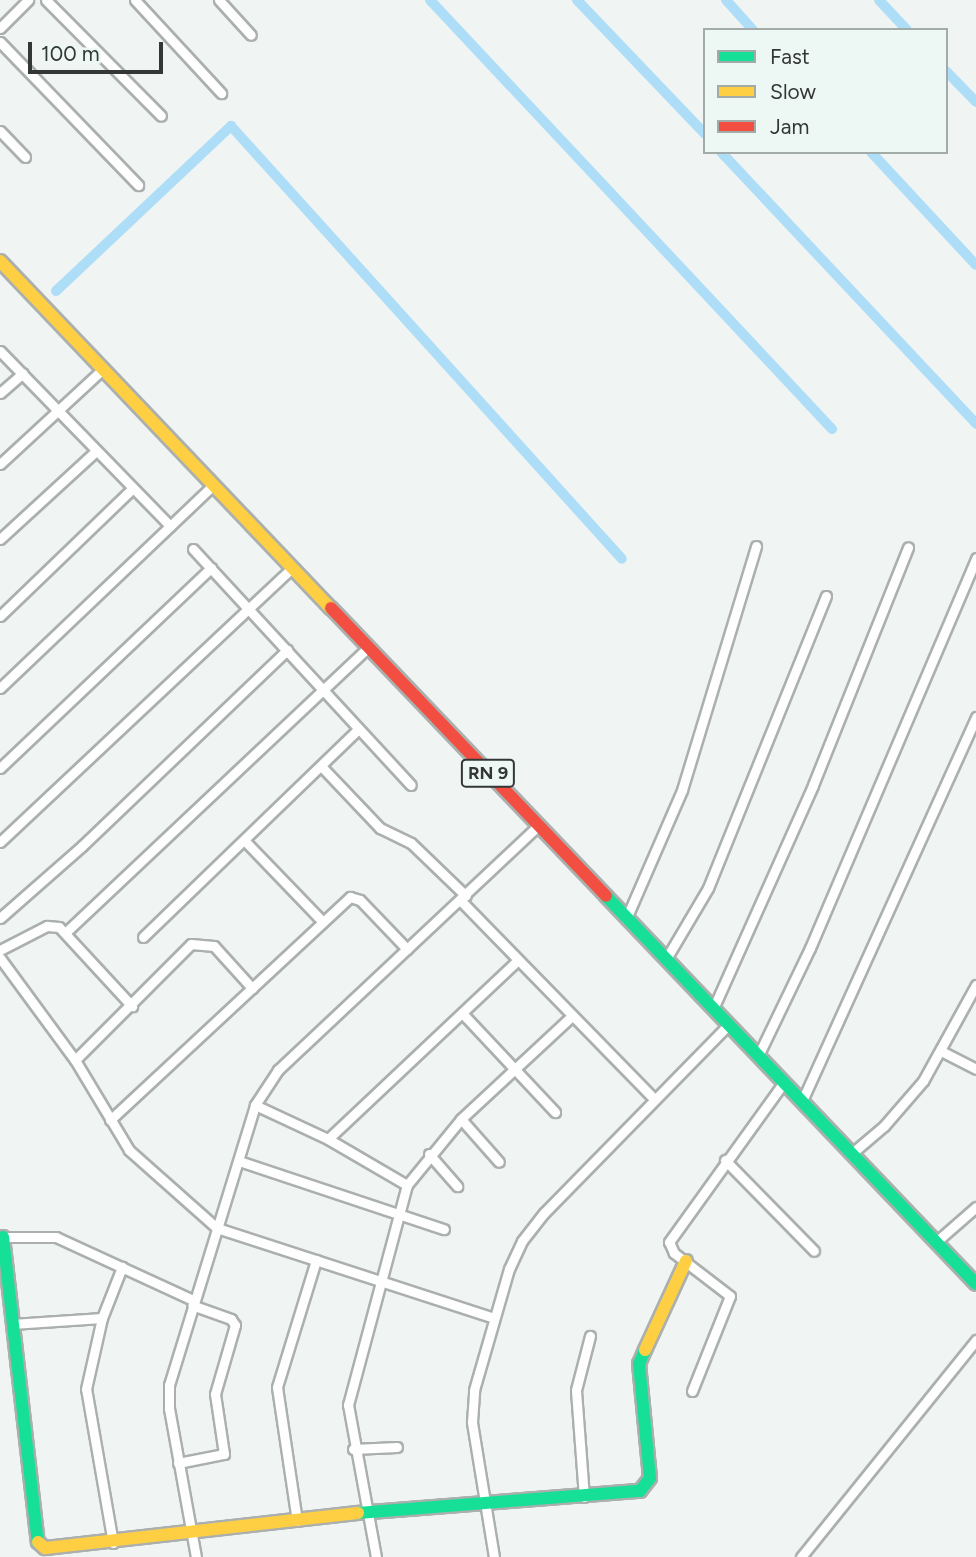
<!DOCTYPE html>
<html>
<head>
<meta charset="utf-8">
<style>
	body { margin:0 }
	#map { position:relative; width:976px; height:1557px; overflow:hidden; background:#f0f5f3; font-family:Figtree,sans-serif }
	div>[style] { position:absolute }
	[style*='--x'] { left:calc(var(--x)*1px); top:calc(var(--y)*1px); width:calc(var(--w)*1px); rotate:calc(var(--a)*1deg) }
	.canal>* { height:10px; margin:-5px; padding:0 5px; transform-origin:5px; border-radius:5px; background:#aeddf8 }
	.roads { filter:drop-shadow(2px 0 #abb0ae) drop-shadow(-2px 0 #abb0ae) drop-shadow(0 2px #abb0ae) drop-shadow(0 -2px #abb0ae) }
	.street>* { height:9px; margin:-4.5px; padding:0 4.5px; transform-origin:4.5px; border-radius:4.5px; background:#fdfefd }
	.fast>* { height:12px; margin:-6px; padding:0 6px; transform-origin:6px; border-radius:6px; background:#16e098 }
	.slow>* { height:12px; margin:-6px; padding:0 6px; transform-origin:6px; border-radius:6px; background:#ffcf43 }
	.jam>* { height:12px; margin:-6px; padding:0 6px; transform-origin:6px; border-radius:6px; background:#f24e42 }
	span { translate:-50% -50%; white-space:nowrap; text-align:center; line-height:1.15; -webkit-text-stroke:6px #edf8f4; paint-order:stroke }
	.shield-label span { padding:2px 5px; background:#edf8f4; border:2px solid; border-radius:5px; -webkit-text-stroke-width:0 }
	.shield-label { font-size:18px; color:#333736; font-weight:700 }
	.legend { position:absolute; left:703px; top:28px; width:245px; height:126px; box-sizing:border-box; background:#edf8f4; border:2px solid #a3aba8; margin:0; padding:9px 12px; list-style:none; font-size:21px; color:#333736 }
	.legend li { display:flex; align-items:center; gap:14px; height:35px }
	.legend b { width:35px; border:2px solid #a3aba8 }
	.scale { position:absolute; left:28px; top:42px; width:135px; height:32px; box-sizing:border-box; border:4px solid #333736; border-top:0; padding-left:9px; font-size:21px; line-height:24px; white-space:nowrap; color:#333736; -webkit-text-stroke:5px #edf8f4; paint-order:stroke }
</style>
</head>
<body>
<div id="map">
	<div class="canal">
		<i style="--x:430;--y:0;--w:588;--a:46.86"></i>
		<i style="--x:577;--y:0;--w:185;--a:46.3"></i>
		<i style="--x:726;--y:0;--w:40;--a:48"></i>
		<i style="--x:879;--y:0;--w:41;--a:47"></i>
		<i style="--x:946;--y:71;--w:43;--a:45.9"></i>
		<i style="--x:721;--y:152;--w:373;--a:46.8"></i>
		<i style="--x:871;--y:152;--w:154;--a:47.1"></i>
		<i style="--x:56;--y:291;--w:241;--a:-43.3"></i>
		<i style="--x:231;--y:126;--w:583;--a:47.92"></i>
	</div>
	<div class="roads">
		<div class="street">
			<i style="--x:46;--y:0;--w:163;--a:45.2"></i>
			<i style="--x:135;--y:0;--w:127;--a:47.2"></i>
			<i style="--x:219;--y:0;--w:47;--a:47.6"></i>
			<i style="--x:0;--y:28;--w:40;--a:-45"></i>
			<i style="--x:0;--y:42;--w:199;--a:46"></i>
			<i style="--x:0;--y:131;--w:36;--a:46"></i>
			<i style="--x:0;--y:351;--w:244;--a:45.8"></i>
			<i style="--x:0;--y:393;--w:30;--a:-41"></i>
			<i style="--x:0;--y:464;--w:140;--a:-42.7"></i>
			<i style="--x:0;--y:539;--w:130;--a:-42.5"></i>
			<i style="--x:193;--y:549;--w:321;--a:47.3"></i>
			<i style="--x:0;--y:616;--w:183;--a:-43.9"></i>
			<i style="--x:0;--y:688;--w:294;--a:-43.6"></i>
			<i style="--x:321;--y:766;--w:86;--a:46.4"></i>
			<i style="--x:380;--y:828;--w:34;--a:26"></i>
			<i style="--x:411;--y:843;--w:76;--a:43.9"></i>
			<i style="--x:0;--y:768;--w:291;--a:-43.5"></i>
			<i style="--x:244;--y:840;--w:112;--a:46.1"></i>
			<i style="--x:0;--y:842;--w:400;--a:-43.2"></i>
			<i style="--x:461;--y:901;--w:277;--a:45.7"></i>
			<i style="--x:0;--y:918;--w:109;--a:-41.3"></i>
			<i style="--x:82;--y:846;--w:284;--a:-43.7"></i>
			<i style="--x:626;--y:919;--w:141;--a:-66.5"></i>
			<i style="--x:682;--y:790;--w:255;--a:-73.1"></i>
			<i style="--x:65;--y:933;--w:417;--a:-43.3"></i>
			<i style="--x:143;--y:937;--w:298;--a:-44"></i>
			<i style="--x:0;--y:950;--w:53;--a:-27.1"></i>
			<i style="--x:47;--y:926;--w:12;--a:5"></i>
			<i style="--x:59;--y:927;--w:108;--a:47.3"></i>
			<i style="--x:0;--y:958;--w:127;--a:53.7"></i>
			<i style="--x:75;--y:1060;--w:105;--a:59"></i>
			<i style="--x:129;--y:1150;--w:118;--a:41.6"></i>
			<i style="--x:217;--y:1228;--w:291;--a:18"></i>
			<i style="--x:666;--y:959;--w:82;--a:-59.4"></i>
			<i style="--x:708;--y:888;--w:315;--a:-68"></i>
			<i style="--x:713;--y:1009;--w:245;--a:-65.9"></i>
			<i style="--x:813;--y:785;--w:256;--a:-68.2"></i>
			<i style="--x:462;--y:1013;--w:136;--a:46.8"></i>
			<i style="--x:941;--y:1051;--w:39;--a:27"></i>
			<i style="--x:758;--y:1056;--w:120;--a:-64.3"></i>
			<i style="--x:810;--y:948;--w:424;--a:-66.9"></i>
			<i style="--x:75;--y:1060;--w:164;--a:-45"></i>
			<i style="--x:191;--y:944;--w:23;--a:5"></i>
			<i style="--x:214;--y:946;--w:57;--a:47.9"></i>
			<i style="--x:802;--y:1101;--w:422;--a:-65.6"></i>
			<i style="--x:255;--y:1105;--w:81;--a:25"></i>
			<i style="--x:328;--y:1139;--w:91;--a:30.2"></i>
			<i style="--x:461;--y:1119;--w:57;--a:48.5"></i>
			<i style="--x:110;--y:1120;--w:328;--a:-42.9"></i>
			<i style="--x:350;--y:897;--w:10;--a:17"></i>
			<i style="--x:360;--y:900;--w:68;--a:46.2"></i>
			<i style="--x:328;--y:1139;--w:261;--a:-43.3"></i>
			<i style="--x:429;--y:1154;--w:43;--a:48.8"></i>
			<i style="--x:851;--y:1154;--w:43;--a:-40.3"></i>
			<i style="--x:884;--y:1126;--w:60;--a:-49.1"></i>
			<i style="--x:923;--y:1081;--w:110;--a:-61.1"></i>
			<i style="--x:725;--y:1160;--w:127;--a:45.6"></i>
			<i style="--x:239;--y:1161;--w:216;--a:18.4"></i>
			<i style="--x:0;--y:1237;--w:56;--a:0"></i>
			<i style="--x:56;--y:1237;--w:151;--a:24.7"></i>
			<i style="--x:936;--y:1242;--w:53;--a:-41.2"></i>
			<i style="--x:12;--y:1324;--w:90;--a:-3.8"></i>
			<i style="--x:692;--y:1391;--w:102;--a:-68.2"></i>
			<i style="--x:730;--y:1296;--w:71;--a:-142.5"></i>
			<i style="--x:674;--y:1253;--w:12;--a:-114"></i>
			<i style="--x:669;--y:1242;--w:197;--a:-54.3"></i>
			<i style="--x:353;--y:1449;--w:44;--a:-2.6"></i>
			<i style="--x:178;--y:1463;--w:47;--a:-11.1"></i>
			<i style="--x:224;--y:1454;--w:61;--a:-98.5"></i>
			<i style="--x:215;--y:1394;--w:72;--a:-73.8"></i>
			<i style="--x:235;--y:1325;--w:7;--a:-124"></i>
			<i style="--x:231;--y:1319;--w:41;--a:-160.3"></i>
			<i style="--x:584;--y:1497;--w:107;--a:-94.3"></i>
			<i style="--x:576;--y:1390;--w:56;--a:-75.5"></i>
			<i style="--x:297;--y:1521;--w:135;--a:-98.5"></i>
			<i style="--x:277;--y:1387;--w:133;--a:-72.9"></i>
			<i style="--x:113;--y:1543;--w:156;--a:-99.9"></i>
			<i style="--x:86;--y:1389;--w:73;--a:-77.3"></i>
			<i style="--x:102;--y:1318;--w:55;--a:-68.6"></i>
			<i style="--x:196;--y:1557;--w:150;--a:-100.3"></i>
			<i style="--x:169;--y:1409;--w:24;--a:-90"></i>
			<i style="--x:169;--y:1385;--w:293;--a:-72.9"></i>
			<i style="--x:255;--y:1105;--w:42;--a:-56.7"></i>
			<i style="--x:278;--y:1070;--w:357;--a:-43.2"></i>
			<i style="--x:376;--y:1557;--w:155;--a:-100.4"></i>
			<i style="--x:348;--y:1405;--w:228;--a:-75"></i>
			<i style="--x:407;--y:1185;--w:85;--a:-50.7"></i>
			<i style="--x:461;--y:1119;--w:151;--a:-42.9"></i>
			<i style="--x:494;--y:1557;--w:137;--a:-99.3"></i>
			<i style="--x:472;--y:1422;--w:32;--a:-86"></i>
			<i style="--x:474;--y:1390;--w:126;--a:-73.9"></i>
			<i style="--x:509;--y:1269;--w:31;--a:-65"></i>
			<i style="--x:522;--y:1241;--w:36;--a:-52"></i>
			<i style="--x:544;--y:1213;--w:263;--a:-45.6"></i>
			<i style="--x:801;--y:1557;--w:279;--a:-51.1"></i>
		</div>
		<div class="fast">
			<i style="--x:606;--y:896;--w:536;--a:46.36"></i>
			<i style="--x:3;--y:1237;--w:307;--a:83.5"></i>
			<i style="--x:358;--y:1513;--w:283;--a:-4.5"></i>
			<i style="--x:640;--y:1491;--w:16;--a:-52"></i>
			<i style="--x:650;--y:1478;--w:115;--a:-95.5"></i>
			<i style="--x:639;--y:1364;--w:15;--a:-67"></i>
		</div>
		<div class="slow">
			<i style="--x:0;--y:261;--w:480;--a:46.4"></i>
			<i style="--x:645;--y:1350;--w:98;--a:-65.3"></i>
			<i style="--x:38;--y:1542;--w:9;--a:41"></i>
			<i style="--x:45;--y:1548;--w:315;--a:-6.4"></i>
		</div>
		<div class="jam">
			<i style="--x:331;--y:608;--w:398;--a:46.3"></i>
		</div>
	</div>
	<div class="shield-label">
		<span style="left:488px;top:773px">RN 9</span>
	</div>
	<ul class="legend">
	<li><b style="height:9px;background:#16e098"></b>Fast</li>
	<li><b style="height:9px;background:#ffcf43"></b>Slow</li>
	<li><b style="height:9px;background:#f24e42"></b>Jam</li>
	</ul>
	<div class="scale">100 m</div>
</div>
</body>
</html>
